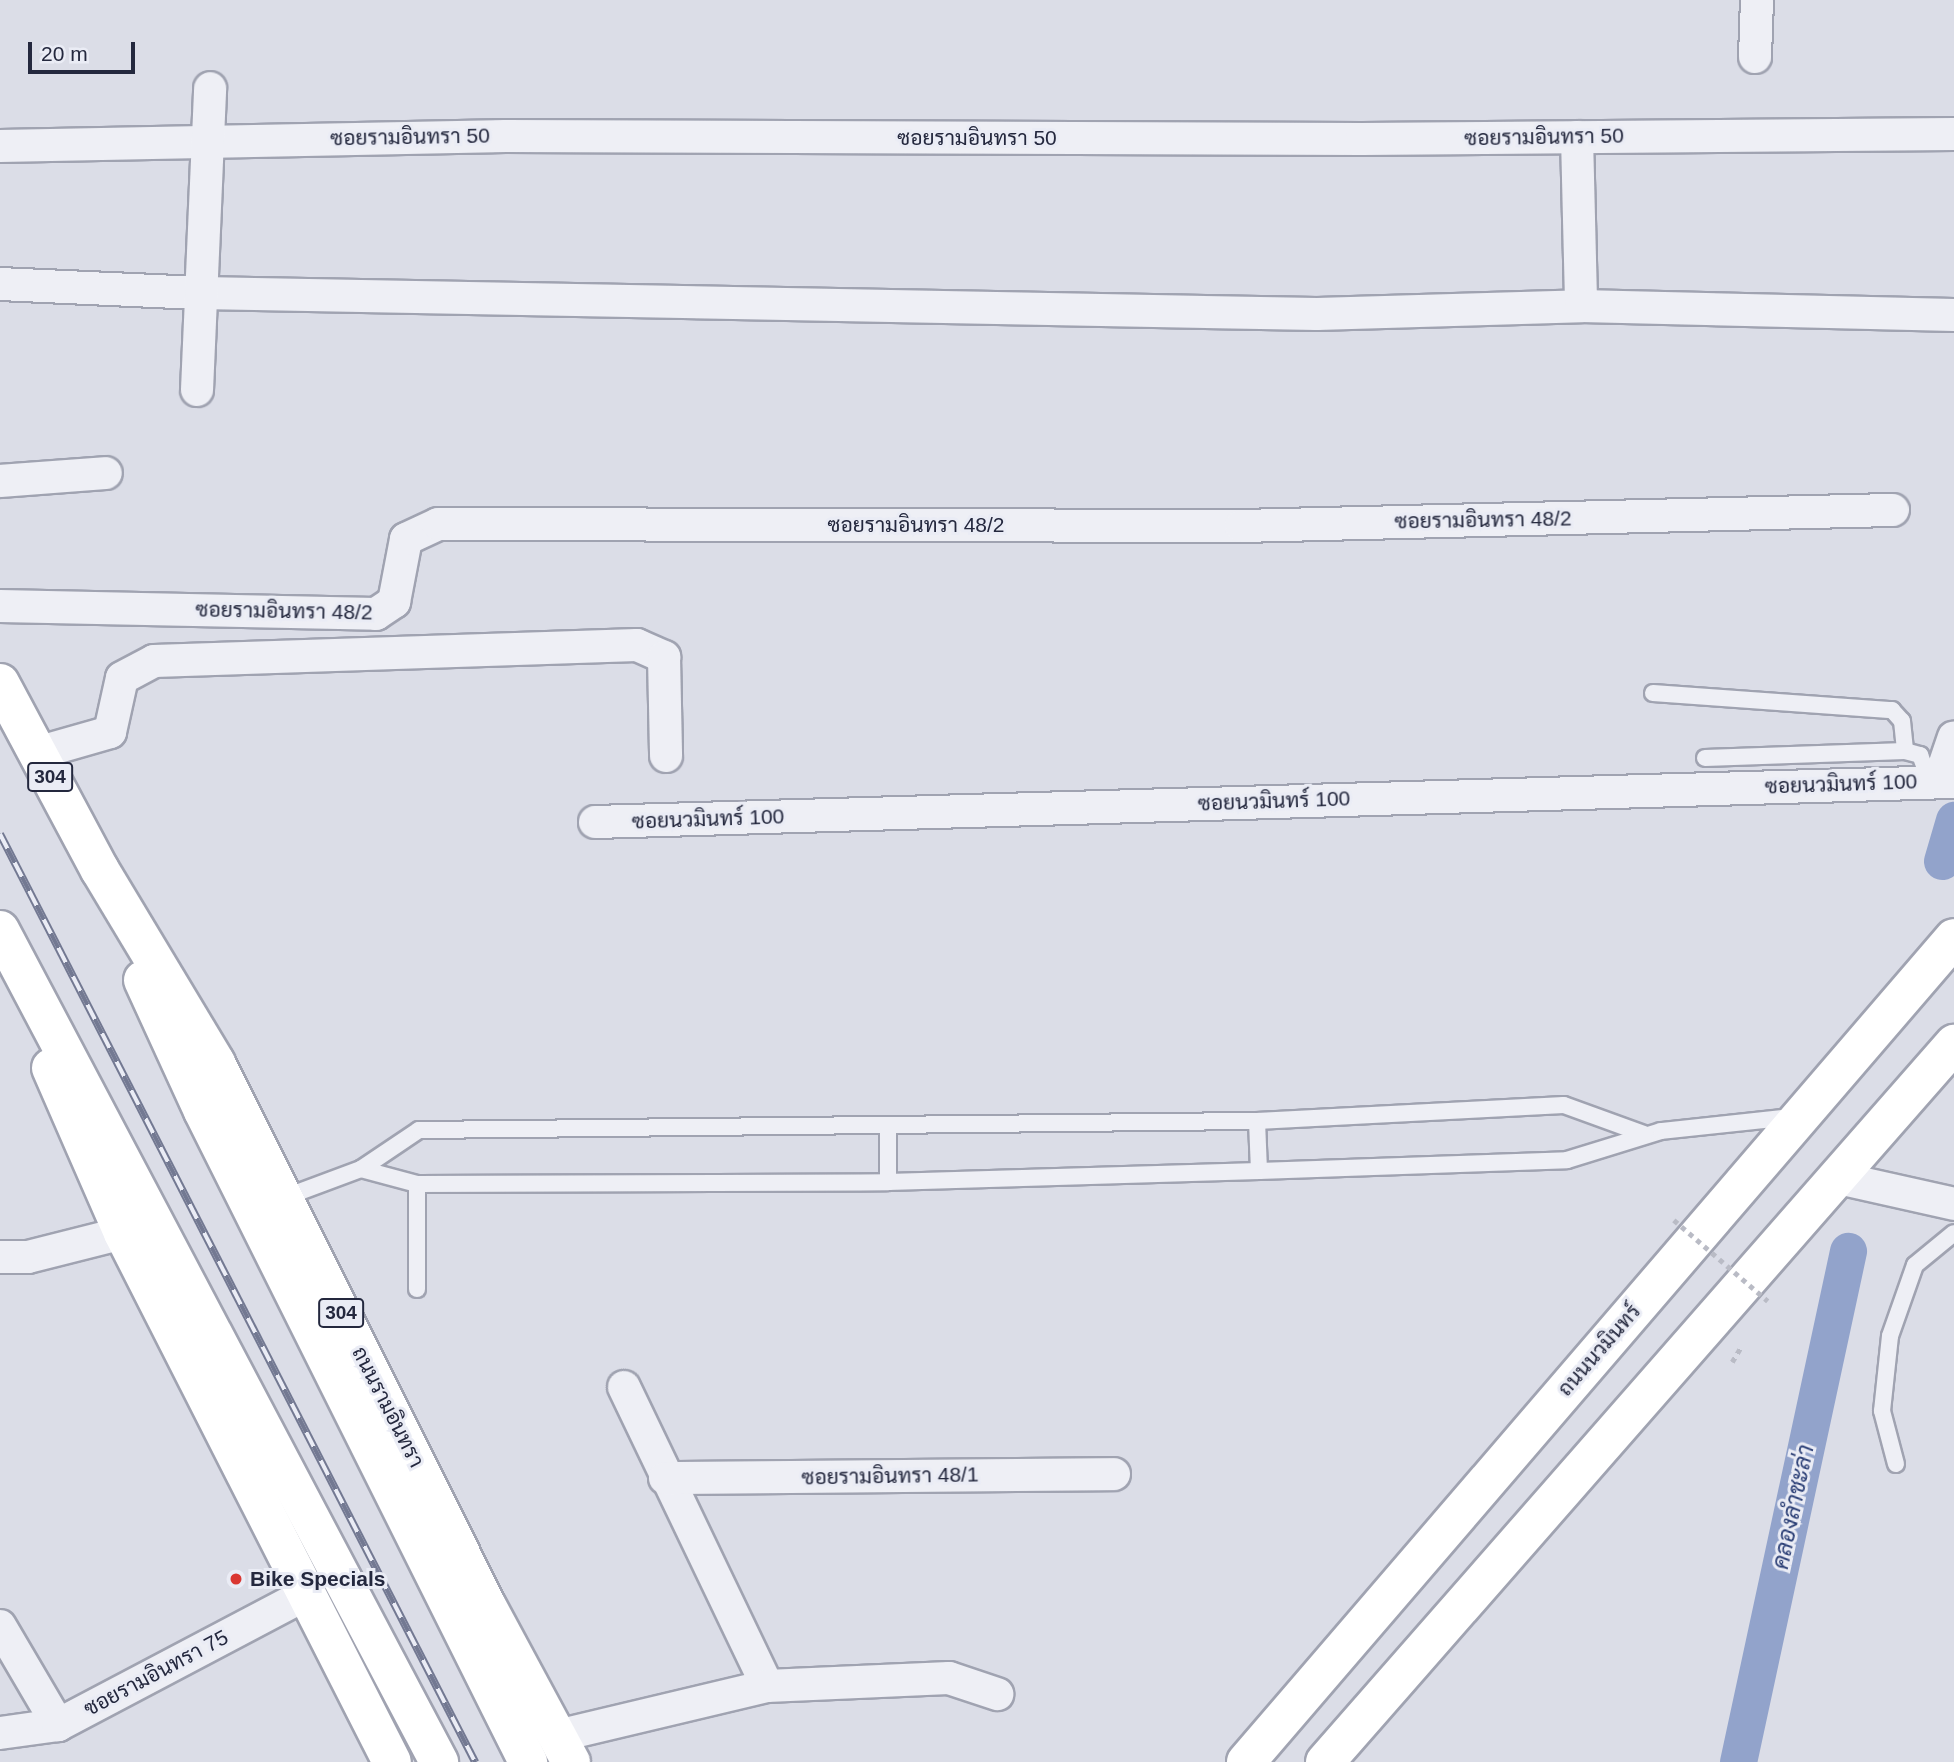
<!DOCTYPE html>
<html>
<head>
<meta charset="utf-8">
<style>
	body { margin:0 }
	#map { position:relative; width:1954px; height:1762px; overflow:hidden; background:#dbdde7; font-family:Helvetica,Sarabun,sans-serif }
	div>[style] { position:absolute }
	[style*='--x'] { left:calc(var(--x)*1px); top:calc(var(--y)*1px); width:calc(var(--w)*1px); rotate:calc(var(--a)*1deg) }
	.canal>* { height:37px; margin:-18.5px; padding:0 18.5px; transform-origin:18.5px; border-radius:18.5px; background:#92a3cb }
	.path>* { height:4.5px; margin-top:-2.25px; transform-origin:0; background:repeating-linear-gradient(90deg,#b9bbc5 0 5px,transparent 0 10px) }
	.roads { filter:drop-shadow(2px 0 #a0a3b1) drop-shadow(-2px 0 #a0a3b1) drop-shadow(0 2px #a0a3b1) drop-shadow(0 -2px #a0a3b1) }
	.service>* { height:16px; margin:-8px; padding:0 8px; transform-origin:8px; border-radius:8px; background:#eeeff5 }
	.minor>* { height:32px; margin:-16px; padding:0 16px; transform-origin:16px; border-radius:16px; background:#eeeff5 }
	.secondary>* { height:38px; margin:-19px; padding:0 19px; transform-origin:19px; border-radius:19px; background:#fff }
	.primary>* { height:38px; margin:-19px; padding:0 19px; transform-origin:19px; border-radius:19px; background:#fff }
	.rail>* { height:8px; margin-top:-4px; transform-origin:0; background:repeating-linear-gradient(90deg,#eaecf5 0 16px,#737992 0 32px); box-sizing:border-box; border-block:2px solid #737992 }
	.path-bridge>* { height:4.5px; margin-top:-2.25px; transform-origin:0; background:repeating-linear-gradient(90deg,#b9bbc5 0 5px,transparent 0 10px) }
	.dots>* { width:19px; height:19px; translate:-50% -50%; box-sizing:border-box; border:4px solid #eaecf5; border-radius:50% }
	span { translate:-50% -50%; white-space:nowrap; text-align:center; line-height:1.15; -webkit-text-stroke:6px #eaecf5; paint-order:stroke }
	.shield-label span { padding:2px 5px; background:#eaecf5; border:2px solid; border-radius:5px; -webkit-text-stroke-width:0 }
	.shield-label { font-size:19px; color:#24283e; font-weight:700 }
	.street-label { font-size:21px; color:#24283e }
	.poi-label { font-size:21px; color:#24283e; font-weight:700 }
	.left { translate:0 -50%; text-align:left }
	.water-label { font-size:23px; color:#2a3e75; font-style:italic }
	.scale { position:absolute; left:28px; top:42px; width:107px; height:32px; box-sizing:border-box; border:4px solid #24283e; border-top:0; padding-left:9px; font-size:21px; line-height:24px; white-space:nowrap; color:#24283e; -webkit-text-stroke:5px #eaecf5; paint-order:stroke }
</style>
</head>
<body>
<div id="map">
	<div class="canal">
		<i style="--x:1942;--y:861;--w:43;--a:-73.7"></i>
		<i style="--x:1738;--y:1762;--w:523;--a:-77.85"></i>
	</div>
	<div class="path">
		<i style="--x:1732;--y:1362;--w:17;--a:-59"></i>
	</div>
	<div class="roads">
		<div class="service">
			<i style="--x:1653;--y:693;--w:240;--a:4.1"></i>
			<i style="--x:1892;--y:710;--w:15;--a:48"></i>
			<i style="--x:1902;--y:721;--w:30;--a:84"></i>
			<i style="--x:1705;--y:758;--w:200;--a:-2"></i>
			<i style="--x:1905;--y:751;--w:16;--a:15"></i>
			<i style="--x:1920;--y:755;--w:28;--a:69"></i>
			<i style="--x:1257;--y:1121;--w:50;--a:87.7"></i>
			<i style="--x:361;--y:1169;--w:58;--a:15"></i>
			<i style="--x:417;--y:1184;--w:471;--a:-0.2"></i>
			<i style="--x:888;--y:1182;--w:371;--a:-1.7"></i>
			<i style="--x:1259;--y:1171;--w:308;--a:-2"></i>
			<i style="--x:1567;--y:1160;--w:98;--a:-17.1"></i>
			<i style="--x:1661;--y:1131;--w:133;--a:-6.1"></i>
			<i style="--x:888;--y:1182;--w:54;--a:-90"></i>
			<i style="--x:417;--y:1184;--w:105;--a:90"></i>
			<i style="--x:283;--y:1198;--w:83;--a:-20.4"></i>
			<i style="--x:361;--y:1169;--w:70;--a:-33.9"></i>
			<i style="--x:419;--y:1130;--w:838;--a:-0.62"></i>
			<i style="--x:1257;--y:1121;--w:307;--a:-3"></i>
			<i style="--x:1564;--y:1105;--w:85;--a:19.9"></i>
			<i style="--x:1896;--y:1464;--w:55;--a:-104.8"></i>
			<i style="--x:1882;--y:1411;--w:75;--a:-83.9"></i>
			<i style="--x:1890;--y:1336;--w:75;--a:-70.6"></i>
			<i style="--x:1915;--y:1265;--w:50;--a:-39.4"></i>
		</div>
		<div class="minor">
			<i style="--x:1755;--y:57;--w:57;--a:-88"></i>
			<i style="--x:1577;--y:137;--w:169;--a:88.6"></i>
			<i style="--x:0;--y:146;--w:506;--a:-1.13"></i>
			<i style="--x:506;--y:136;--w:856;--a:0.2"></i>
			<i style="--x:1362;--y:139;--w:592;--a:-0.48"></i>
			<i style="--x:0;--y:284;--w:201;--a:2.6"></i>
			<i style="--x:201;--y:293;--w:1116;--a:1.08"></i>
			<i style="--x:1317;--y:314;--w:264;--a:-1.7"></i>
			<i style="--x:1581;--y:306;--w:373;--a:1.4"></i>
			<i style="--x:197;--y:390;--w:302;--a:-87.5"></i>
			<i style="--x:0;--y:481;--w:106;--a:-4.3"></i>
			<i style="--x:0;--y:606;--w:376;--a:1.2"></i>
			<i style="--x:376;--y:614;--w:22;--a:-34"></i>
			<i style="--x:394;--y:602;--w:64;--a:-79.2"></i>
			<i style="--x:406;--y:539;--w:35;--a:-25"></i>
			<i style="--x:438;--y:524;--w:803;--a:0.14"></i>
			<i style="--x:1241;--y:526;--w:652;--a:-1.41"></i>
			<i style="--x:37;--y:753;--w:76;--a:-16"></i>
			<i style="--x:110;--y:732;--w:55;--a:-77.5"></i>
			<i style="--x:122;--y:678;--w:36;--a:-28"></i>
			<i style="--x:154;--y:661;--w:483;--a:-1.9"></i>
			<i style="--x:637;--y:645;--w:30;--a:24"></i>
			<i style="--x:664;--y:657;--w:99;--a:88.8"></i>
			<i style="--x:1939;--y:781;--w:46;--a:-71.2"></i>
			<i style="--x:595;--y:822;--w:1360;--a:-1.69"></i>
			<i style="--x:1838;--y:1178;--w:119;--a:12.6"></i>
			<i style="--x:0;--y:1257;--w:28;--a:0"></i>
			<i style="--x:28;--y:1257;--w:98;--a:-14.2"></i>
			<i style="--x:624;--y:1387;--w:331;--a:64.4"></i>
			<i style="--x:665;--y:1478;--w:449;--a:-0.5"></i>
			<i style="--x:0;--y:1626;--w:115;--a:59.6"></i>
			<i style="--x:0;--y:1733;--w:59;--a:-7.9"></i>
			<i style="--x:58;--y:1725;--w:280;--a:-27.8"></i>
			<i style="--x:557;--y:1736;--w:216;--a:-13.4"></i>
			<i style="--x:767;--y:1686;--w:182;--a:-2.5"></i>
			<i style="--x:949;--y:1678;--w:51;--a:18.4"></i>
		</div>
		<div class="secondary">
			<i style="--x:1246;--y:1762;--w:1086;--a:-49.33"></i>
			<i style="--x:1325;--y:1762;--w:955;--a:-48.78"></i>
		</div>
		<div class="primary">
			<i style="--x:0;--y:683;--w:212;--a:61.9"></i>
			<i style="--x:100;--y:870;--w:225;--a:59"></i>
			<i style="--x:216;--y:1063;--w:609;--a:63.48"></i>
			<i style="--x:488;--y:1608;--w:175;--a:61.7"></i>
			<i style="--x:0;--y:930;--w:941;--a:62.18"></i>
			<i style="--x:143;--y:980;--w:144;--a:65.4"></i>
			<i style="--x:203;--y:1111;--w:728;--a:63.47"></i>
			<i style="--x:51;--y:1068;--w:180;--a:66.4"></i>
			<i style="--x:123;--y:1233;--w:593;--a:63.05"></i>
		</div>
	</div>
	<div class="rail">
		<i style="--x:0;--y:834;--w:1043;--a:62.89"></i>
	</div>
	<div class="path-bridge">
		<i style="--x:1674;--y:1220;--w:124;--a:40.8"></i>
	</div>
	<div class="dots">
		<i style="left:236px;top:1579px;background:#da3732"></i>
	</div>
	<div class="shield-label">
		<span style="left:50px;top:777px">304</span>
		<span style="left:341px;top:1313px">304</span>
	</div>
	<div class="street-label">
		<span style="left:410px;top:137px;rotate:-1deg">ซอยรามอินทรา 50</span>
		<span style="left:1544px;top:137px;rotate:-1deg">ซอยรามอินทรา 50</span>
		<span style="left:977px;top:138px">ซอยรามอินทรา 50</span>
		<span style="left:1483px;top:520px;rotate:-1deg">ซอยรามอินทรา 48/2</span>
		<span style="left:916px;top:525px">ซอยรามอินทรา 48/2</span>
		<span style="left:284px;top:611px;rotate:1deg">ซอยรามอินทรา 48/2</span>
		<span style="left:1841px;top:784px;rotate:-2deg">ซอยนวมินทร์ 100</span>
		<span style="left:1274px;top:801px;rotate:-2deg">ซอยนวมินทร์ 100</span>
		<span style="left:708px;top:819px;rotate:-2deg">ซอยนวมินทร์ 100</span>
		<span style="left:1599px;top:1350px;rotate:-49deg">ถนนนวมินทร์</span>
		<span style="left:388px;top:1407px;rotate:63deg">ถนนรามอินทรา</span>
		<span style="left:890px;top:1476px;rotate:-1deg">ซอยรามอินทรา 48/1</span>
		<span style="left:156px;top:1673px;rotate:-28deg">ซอยรามอินทรา 75</span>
	</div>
	<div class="poi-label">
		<span class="left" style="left:250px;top:1579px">Bike Specials</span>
	</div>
	<div class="water-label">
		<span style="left:1793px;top:1507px;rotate:-78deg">คลองลำชะล่า</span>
	</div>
	<div class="scale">20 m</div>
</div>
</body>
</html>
